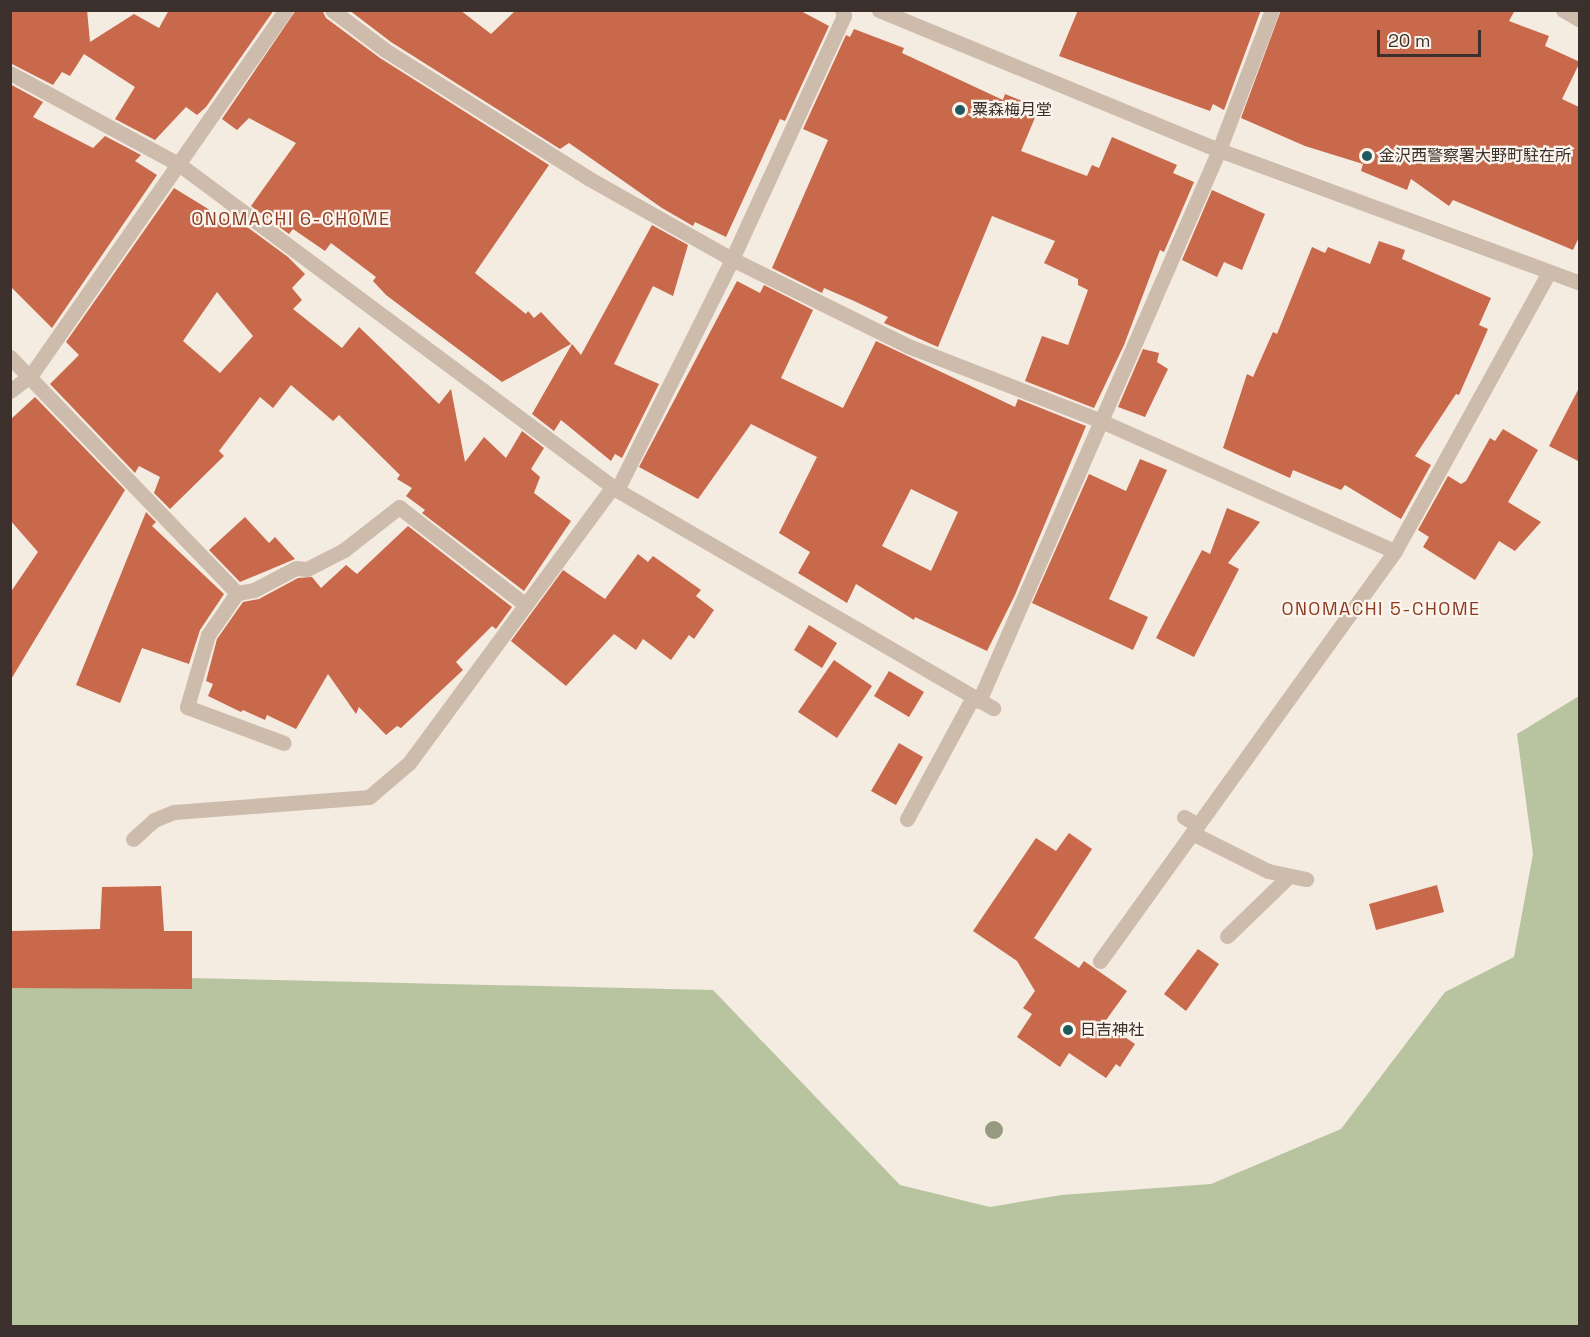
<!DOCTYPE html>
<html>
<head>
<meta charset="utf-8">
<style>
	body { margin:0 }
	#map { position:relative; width:1590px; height:1337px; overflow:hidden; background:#f4ebe1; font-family:"Space Grotesk","Noto Sans JP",sans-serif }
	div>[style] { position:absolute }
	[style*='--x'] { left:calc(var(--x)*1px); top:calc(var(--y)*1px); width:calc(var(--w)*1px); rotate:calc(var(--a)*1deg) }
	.green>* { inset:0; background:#b8c4a0 }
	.building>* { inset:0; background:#c8694b }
	.minor>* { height:15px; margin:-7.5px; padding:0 7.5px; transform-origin:7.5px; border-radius:7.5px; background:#cdbbac }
	.trees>* { width:18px; height:18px; margin:-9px; border-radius:50%; background:#969b7f }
	.dots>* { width:16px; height:16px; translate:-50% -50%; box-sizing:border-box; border:3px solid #fbf5ee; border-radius:50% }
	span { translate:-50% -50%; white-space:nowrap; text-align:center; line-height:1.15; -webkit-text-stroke:4.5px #fbf5ee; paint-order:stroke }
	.poi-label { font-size:16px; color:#3b302b }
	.left { translate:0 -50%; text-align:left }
	.neighbourhood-label { font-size:18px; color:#8c3b22; letter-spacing:1.5px }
	.frame { position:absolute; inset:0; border:12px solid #3b302b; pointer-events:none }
	.scale { position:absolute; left:1377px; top:30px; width:104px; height:27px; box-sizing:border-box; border:3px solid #3b302b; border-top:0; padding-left:8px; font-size:18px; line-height:21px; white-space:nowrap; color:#3b302b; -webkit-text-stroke:4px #fbf5ee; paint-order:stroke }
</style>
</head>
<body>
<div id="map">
	<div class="green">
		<i style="clip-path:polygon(1579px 696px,1579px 1326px,11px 1326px,11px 978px,54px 975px,713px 990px,900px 1185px,990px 1207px,1061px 1195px,1211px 1184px,1341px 1129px,1445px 992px,1514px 957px,1533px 854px,1517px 734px)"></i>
	</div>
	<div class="building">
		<i style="clip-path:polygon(10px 10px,87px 10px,90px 42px,134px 14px,159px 28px,169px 10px,274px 10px,206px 107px,197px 115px,186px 107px,155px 140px,115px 119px,135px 87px,84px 54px,70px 76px,62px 72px,53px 85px,10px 63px)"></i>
		<i style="clip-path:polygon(296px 10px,322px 10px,326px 18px,380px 58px,549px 165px,475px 273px,526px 314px,528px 311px,534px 318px,541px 312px,571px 344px,502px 382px,386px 295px,373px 281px,376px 277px,331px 243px,325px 251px,293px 229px,289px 234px,251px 206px,296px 143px,249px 118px,237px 130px,222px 119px)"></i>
		<i style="clip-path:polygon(349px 10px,460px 10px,491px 34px,516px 10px,799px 10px,829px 26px,785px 121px,780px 119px,726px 237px,695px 222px,693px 226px,662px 208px,569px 143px,560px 149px,391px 42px)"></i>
		<i style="clip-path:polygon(1078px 10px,1261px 10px,1224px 110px,1213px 104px,1210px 111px,1059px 56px)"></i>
		<i style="clip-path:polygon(1281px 10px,1515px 10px,1509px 21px,1549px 36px,1545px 46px,1580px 62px,1562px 99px,1579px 107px,1580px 235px,1573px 250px,1453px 200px,1449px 206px,1411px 179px,1407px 190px,1361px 171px,1363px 164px,1305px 146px,1241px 118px)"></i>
		<i style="clip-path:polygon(854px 29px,904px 48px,902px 53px,1003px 100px,1005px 94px,1039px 108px,1021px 151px,1087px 176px,1092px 165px,1099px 168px,1112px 137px,1177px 165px,1173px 173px,1194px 182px,1164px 252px,1160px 250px,1124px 345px,1094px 408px,1025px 381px,1042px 336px,1068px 345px,1088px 290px,1078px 285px,1078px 279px,1044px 263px,1055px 241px,992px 216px,938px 347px,884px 323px,888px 317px,854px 301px,824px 288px,822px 293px,772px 268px,828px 140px,803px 129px,846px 35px,850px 37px)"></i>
		<i style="clip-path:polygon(10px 84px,43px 102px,33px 117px,93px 148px,105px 136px,141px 155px,135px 161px,157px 175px,52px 328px,10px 286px)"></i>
		<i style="clip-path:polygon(evenodd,174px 188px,236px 226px,239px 221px,288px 257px,305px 274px,292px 288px,302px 300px,293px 309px,342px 348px,359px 327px,439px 404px,451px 389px,465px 462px,484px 437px,506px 458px,522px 431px,544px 448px,531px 469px,540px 477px,534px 493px,571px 521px,524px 591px,422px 513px,425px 510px,406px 496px,412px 488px,397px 479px,400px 475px,339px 415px,333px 421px,291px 385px,273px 408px,260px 397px,219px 451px,224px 456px,170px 509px,154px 493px,160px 477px,139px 466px,135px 473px,50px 384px,79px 355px,66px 342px,174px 188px,217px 292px,253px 336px,220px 373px,183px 341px,217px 292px)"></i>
		<i style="clip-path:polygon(1212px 190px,1265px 214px,1242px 270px,1224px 262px,1217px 277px,1182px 260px)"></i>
		<i style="clip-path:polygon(652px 225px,688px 245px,673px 296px,653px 286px,614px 364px,659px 384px,622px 458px,615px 454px,611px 461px,561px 420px,554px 431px,532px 414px,572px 344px,581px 355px)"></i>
		<i style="clip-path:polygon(1379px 241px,1405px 250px,1402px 259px,1491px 298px,1479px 325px,1488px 329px,1459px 395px,1456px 394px,1415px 456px,1431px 465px,1401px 519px,1345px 485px,1341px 490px,1293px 470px,1290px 478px,1223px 448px,1247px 374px,1253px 377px,1273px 332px,1277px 334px,1312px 247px,1325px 253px,1328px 247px,1370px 264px)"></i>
		<i style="clip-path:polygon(evenodd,737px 281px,760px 293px,764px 285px,813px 310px,781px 378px,843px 408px,876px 341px,1015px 407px,1018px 399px,1086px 426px,1015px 595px,987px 651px,915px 617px,914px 620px,856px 584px,847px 603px,798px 573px,810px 552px,779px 533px,817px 457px,751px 424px,698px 499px,639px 467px,737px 281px,911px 489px,958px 512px,931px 571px,882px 546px,911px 489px)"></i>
		<i style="clip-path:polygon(1143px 349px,1159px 353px,1157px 362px,1168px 369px,1145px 417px,1118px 407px)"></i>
		<i style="clip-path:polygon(1580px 386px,1580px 462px,1549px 446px)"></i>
		<i style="clip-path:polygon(35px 397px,125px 490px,10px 681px,10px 593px,38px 552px,10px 520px,10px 420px)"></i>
		<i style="clip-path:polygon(1503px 429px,1538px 450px,1508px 502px,1541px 522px,1515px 551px,1499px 541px,1475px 580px,1423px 547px,1429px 537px,1418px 530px,1448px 476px,1461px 484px,1466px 481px,1490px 438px,1495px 441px)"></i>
		<i style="clip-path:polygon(1140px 459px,1167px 470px,1109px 599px,1148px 617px,1133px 650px,1032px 603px,1089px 474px,1126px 491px)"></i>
		<i style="clip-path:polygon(1227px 508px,1260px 522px,1228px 563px,1239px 569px,1194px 657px,1156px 638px,1202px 550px,1210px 554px)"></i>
		<i style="clip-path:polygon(146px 512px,156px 522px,152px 526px,224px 594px,200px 630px,189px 664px,142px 648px,120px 703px,76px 685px)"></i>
		<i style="clip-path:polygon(245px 517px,269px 543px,275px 537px,295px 559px,240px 582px,209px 550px)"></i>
		<i style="clip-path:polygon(408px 526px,512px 607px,496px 629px,492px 626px,456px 662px,463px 670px,401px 728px,397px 726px,386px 735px,359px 707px,356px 714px,328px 674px,296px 729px,267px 715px,265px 720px,243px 710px,241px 712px,208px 696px,213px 684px,206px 681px,217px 639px,243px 602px,259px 599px,298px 578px,312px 577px,321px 588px,346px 565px,357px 574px)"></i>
		<i style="clip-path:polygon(638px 554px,648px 562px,653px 556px,701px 590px,696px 596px,714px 610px,694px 639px,689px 635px,671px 660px,643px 639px,636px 650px,614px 634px,566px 686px,511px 641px,563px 570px,605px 599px)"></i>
		<i style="clip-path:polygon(809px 625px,837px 643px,822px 668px,794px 650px)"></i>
		<i style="clip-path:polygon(834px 660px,872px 686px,837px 738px,798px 712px)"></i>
		<i style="clip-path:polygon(889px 671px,924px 692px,909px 717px,874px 696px)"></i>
		<i style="clip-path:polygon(899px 743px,923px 757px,896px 805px,871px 791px)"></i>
		<i style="clip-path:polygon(1069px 833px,1092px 849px,1034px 938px,1079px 968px,1084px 961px,1127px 991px,1104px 1023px,1135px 1044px,1120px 1067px,1116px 1064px,1106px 1078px,1069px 1053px,1060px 1067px,1017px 1037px,1032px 1014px,1023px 1008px,1035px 991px,1017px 961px,973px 931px,1036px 838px,1056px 851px)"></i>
		<i style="clip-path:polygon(1437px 885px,1444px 912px,1376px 930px,1369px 904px)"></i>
		<i style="clip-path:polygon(161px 886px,164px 931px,192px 931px,192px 989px,10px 988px,10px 931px,100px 929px,102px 887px)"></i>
		<i style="clip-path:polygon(1198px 949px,1219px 964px,1186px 1011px,1164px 994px)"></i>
	</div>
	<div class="minor">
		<i style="--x:332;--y:10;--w:66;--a:37"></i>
		<i style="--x:385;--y:50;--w:240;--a:32.2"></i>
		<i style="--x:588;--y:178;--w:165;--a:29.4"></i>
		<i style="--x:732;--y:259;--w:196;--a:26.3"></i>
		<i style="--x:908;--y:346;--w:207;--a:21.2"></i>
		<i style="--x:1101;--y:421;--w:321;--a:23.9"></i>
		<i style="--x:879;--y:10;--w:368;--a:22.4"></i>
		<i style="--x:1219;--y:150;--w:385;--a:20.2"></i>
		<i style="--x:1563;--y:10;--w:20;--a:30"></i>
		<i style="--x:10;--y:73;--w:193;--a:28.4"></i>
		<i style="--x:180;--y:165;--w:545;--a:36.64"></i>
		<i style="--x:617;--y:490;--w:435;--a:30.1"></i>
		<i style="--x:10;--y:357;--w:327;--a:46.1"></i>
		<i style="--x:237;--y:593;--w:17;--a:-10"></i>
		<i style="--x:254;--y:590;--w:47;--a:-27.6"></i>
		<i style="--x:296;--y:568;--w:11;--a:5"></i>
		<i style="--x:307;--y:569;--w:42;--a:-27.2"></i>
		<i style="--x:344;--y:550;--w:70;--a:-38"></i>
		<i style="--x:399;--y:507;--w:160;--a:37.7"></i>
		<i style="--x:10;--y:391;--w:26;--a:-37"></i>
		<i style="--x:31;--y:375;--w:445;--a:-55.1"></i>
		<i style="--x:617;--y:490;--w:258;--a:-63.5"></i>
		<i style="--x:732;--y:259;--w:268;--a:-65.3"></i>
		<i style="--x:844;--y:16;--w:6;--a:-108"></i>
		<i style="--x:237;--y:593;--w:51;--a:124.6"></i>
		<i style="--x:208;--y:635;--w:75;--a:106.3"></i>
		<i style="--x:187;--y:707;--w:103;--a:20.4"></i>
		<i style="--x:979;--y:701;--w:601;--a:-66.46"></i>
		<i style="--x:1219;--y:150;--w:150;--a:-69.3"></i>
		<i style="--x:1184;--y:817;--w:16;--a:30"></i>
		<i style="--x:907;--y:819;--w:139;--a:-61.6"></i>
		<i style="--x:1192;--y:833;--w:85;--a:26.6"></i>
		<i style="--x:1268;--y:871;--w:39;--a:12"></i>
		<i style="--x:133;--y:839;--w:28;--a:-42"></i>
		<i style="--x:154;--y:820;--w:22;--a:-22"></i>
		<i style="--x:174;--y:812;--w:196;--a:-4.4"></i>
		<i style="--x:369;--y:797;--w:52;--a:-40.4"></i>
		<i style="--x:409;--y:763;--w:344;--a:-53.6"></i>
		<i style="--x:1227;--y:936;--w:85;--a:-44"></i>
		<i style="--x:1100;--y:961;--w:505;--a:-54.26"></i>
		<i style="--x:1395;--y:551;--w:319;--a:-61.1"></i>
	</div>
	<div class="trees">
		<i style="left:994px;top:1130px"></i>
	</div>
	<div class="dots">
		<i style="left:960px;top:110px;background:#1f5a5e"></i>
		<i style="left:1367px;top:156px;background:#1f5a5e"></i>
		<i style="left:1068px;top:1030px;background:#1f5a5e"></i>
	</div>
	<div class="poi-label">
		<span class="left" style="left:972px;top:110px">粟森梅月堂</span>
		<span class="left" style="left:1379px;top:156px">金沢西警察署大野町駐在所</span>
		<span class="left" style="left:1080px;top:1030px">日吉神社</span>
	</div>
	<div class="neighbourhood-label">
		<span style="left:291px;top:219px">ONOMACHI 6-CHOME</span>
		<span style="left:1381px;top:609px">ONOMACHI 5-CHOME</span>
	</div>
	<div class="frame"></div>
	<div class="scale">20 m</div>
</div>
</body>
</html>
